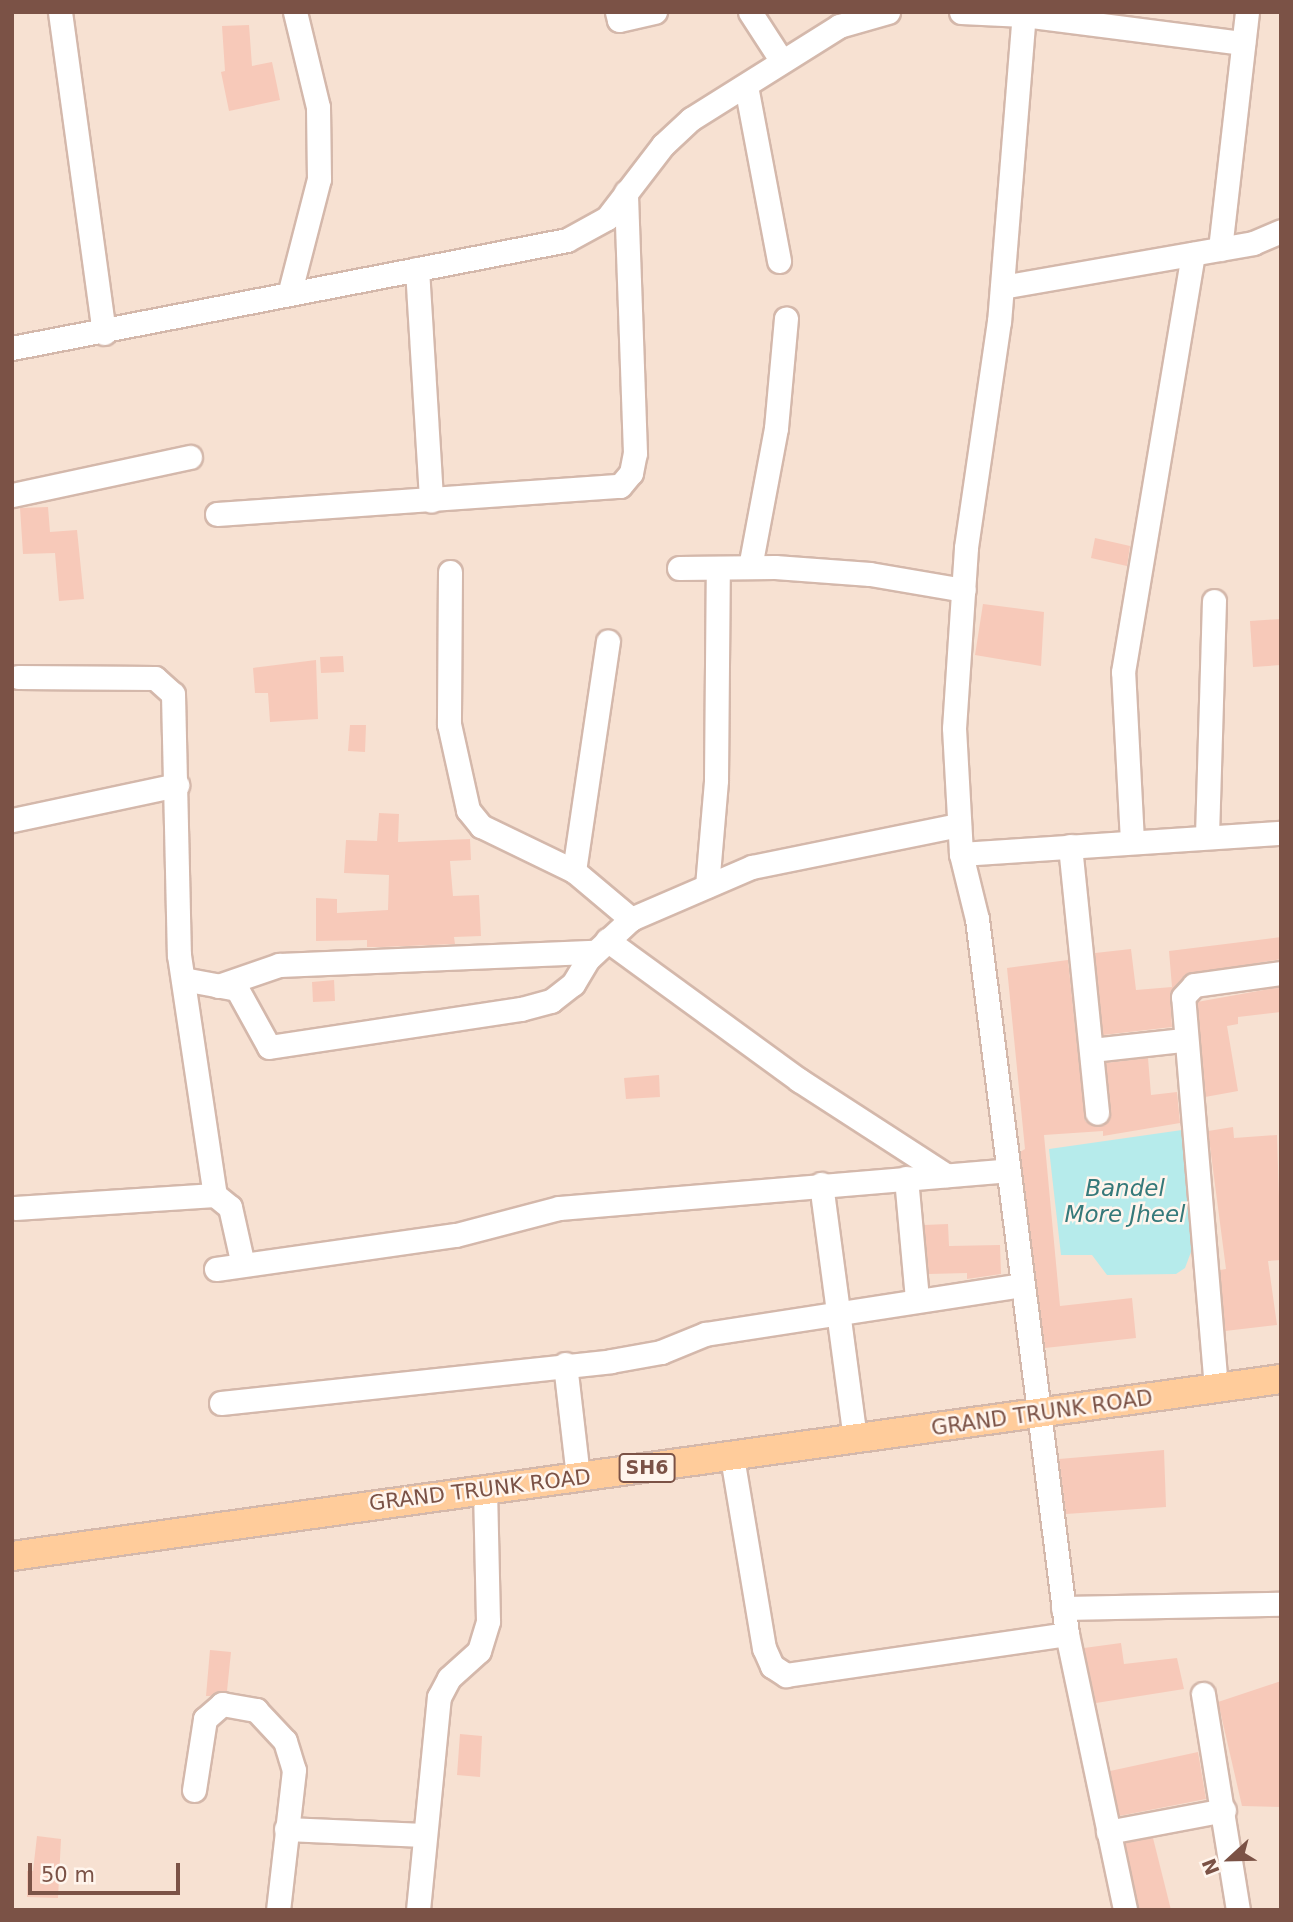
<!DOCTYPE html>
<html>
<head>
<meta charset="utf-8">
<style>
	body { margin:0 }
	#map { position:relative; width:1293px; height:1922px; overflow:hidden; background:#fff1e4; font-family:"DejaVu Sans",sans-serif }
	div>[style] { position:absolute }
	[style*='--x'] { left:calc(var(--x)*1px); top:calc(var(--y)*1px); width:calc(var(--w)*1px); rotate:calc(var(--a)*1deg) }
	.residential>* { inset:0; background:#f7e1d2 }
	.water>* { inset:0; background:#b6ebeb }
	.building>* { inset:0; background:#f7c9b9 }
	.roads { filter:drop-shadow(2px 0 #d4b8ab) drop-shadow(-2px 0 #d4b8ab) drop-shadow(0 2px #d4b8ab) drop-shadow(0 -2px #d4b8ab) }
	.minor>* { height:23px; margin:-11.5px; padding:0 11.5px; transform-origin:11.5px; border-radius:11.5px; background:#fff }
	.major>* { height:28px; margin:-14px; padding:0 14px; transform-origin:14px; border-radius:14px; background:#ffcc9b }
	span { translate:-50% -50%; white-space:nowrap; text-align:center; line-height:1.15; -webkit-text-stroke:5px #fff5ed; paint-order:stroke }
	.shield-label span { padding:2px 5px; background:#fff5ed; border:2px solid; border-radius:5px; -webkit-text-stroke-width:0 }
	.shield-label { font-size:19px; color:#7b5246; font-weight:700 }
	.street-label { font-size:21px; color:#7b5246 }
	.water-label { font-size:23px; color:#35797a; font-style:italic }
	.frame { position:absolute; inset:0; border:14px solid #7b5246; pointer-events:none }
	.north { position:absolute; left:1195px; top:1824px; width:70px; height:70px; -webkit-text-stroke:5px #fff5ed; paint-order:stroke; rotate:248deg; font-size:19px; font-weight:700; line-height:28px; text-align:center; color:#7b5246 }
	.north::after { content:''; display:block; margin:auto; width:24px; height:32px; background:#7b5246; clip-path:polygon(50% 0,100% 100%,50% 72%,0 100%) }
	.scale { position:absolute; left:28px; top:1863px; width:152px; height:32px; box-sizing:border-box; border:4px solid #7b5246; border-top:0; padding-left:9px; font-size:21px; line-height:24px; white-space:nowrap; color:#7b5246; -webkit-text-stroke:5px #fff5ed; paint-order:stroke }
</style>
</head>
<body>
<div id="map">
	<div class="residential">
		<i style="clip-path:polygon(12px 12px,1281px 12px,1281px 1910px,12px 1910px)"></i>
	</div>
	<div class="water">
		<i style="clip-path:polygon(1182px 1130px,1194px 1244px,1185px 1268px,1176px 1274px,1107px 1275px,1092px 1255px,1061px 1255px,1049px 1149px)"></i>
	</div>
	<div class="building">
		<i style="clip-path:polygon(249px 25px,252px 66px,272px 62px,280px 100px,229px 111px,221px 72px,225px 71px,222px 26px)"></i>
		<i style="clip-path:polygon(48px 507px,50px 532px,77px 530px,84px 599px,59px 601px,55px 553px,23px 554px,20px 508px)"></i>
		<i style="clip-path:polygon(1095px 538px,1130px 546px,1127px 566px,1091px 558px)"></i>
		<i style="clip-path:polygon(983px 604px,1044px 612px,1041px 666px,975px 655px)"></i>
		<i style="clip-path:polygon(1281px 619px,1281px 665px,1253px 667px,1250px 621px)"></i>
		<i style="clip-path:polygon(343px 656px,344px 672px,321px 673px,320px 657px)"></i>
		<i style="clip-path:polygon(316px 660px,318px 719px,270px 722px,268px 693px,255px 693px,253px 668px)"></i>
		<i style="clip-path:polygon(350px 725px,366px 725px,365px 752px,348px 751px)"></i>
		<i style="clip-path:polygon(379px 813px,399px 814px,398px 842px,470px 839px,471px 860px,450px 861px,453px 896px,479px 895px,481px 936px,454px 937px,455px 944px,382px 947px,367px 947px,367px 940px,316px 941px,316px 898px,337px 899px,337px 913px,388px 910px,389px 875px,344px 873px,346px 840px,377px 841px)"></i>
		<i style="clip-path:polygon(1281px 937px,1281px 959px,1184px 976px,1170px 993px,1172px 1027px,1103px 1035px,1095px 953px,1131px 949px,1136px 990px,1172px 987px,1169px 951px)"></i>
		<i style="clip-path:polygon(1068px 960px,1085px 1121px,1098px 1127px,1110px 1118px,1106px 1063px,1148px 1058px,1151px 1095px,1177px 1092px,1180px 1123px,1103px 1136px,1103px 1131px,1044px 1135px,1060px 1306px,1132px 1298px,1136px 1338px,1045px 1348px,1020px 1152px,1025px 1149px,1007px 968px)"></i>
		<i style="clip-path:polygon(334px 980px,335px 1001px,313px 1002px,312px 982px)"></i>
		<i style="clip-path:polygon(1281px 987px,1281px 1012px,1238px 1017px,1238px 1024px,1227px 1026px,1238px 1091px,1205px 1097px,1197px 1002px)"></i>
		<i style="clip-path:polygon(659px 1075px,660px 1097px,626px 1099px,624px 1078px)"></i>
		<i style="clip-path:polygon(1233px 1127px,1234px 1138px,1277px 1135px,1281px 1260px,1268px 1261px,1277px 1325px,1225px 1331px,1220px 1270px,1226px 1269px,1208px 1131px)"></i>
		<i style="clip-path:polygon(948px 1224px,949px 1246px,1000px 1245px,1001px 1274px,967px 1279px,967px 1273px,929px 1274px,924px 1225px)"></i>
		<i style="clip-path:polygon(1164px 1450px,1166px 1507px,1066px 1514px,1059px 1459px)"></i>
		<i style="clip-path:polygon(1121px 1643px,1124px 1664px,1177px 1658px,1184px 1689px,1096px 1703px,1084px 1648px)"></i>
		<i style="clip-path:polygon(210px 1650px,231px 1652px,227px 1691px,210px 1696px,206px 1696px)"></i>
		<i style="clip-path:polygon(1281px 1681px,1281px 1807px,1242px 1806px,1218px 1702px)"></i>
		<i style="clip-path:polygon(460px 1734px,482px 1736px,480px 1777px,457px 1775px)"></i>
		<i style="clip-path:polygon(1198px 1752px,1206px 1799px,1119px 1816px,1110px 1771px)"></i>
		<i style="clip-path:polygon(37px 1836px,61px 1839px,58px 1898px,27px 1897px,27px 1871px,33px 1871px)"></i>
		<i style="clip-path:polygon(1153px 1838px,1171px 1910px,1139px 1910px,1125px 1843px)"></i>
	</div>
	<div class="roads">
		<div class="minor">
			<i style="--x:60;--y:12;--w:324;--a:82.2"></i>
			<i style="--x:617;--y:12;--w:8;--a:76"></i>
			<i style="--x:619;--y:20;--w:37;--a:-13"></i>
			<i style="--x:750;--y:12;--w:57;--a:57.1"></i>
			<i style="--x:961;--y:12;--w:63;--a:2.7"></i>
			<i style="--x:1024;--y:15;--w:221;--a:7.3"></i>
			<i style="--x:1024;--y:12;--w:310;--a:94.6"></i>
			<i style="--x:999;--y:321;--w:229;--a:98.3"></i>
			<i style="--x:966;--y:548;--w:180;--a:93.8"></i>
			<i style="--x:954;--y:728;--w:126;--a:86.8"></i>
			<i style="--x:961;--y:854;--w:67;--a:76.2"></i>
			<i style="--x:977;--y:919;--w:721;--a:82.83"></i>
			<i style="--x:1067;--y:1634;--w:282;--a:78.1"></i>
			<i style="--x:746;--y:86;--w:178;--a:79.3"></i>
			<i style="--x:1220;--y:249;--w:239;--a:-83.5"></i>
			<i style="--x:417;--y:269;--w:232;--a:86.5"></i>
			<i style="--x:1002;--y:287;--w:255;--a:-9.9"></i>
			<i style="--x:1253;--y:243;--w:30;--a:-23"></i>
			<i style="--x:290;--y:291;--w:116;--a:-75.5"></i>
			<i style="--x:319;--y:179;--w:72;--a:-90.8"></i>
			<i style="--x:318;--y:107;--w:98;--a:-103.6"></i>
			<i style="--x:12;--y:348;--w:565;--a:-11.01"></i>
			<i style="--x:567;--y:240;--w:46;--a:-28.8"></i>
			<i style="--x:607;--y:218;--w:92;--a:-52.5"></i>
			<i style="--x:663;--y:145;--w:38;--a:-43"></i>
			<i style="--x:691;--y:119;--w:175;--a:-32.1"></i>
			<i style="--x:839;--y:26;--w:51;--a:-15.9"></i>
			<i style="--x:12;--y:495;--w:182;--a:-12.1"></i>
			<i style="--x:217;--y:514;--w:404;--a:-4"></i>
			<i style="--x:620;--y:486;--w:17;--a:-50"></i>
			<i style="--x:631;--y:473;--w:20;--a:-79"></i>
			<i style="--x:635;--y:453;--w:261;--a:-92"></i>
			<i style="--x:750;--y:567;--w:141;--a:-79.4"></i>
			<i style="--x:776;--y:428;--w:110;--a:-84.8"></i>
			<i style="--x:679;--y:568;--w:96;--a:-0.6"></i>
			<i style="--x:775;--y:567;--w:95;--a:4.2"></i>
			<i style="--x:870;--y:574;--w:95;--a:9.7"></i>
			<i style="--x:450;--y:572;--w:152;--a:90.4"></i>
			<i style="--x:449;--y:724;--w:88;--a:77.5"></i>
			<i style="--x:468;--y:810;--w:21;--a:51"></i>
			<i style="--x:481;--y:826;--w:103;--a:25.8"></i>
			<i style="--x:574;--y:871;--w:75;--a:40.1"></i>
			<i style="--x:18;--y:677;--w:137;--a:0.4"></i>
			<i style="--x:155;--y:678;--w:24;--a:42"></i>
			<i style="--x:173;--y:694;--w:261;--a:88.7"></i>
			<i style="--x:179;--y:955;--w:243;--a:81.5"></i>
			<i style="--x:12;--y:820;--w:169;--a:-12"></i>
			<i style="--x:1207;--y:836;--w:235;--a:-88.3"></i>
			<i style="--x:1132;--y:841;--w:169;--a:-93"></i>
			<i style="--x:1123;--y:672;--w:424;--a:-80.5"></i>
			<i style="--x:1070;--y:846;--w:268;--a:84.2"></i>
			<i style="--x:961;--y:854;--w:321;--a:-3.8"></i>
			<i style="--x:574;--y:871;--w:232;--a:-81.6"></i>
			<i style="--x:707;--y:886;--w:106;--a:-85.1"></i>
			<i style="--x:716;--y:780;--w:212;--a:-89.5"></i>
			<i style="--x:607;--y:940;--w:238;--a:36.1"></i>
			<i style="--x:799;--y:1080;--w:175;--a:32.9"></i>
			<i style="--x:183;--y:979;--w:55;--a:10.5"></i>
			<i style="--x:237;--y:989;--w:66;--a:61.1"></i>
			<i style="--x:269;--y:1047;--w:255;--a:-8.6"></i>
			<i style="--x:521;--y:1009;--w:31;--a:-15"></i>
			<i style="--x:551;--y:1001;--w:28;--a:-38"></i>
			<i style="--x:573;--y:984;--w:29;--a:-59"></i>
			<i style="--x:588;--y:959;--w:59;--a:-42.9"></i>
			<i style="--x:631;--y:919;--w:132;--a:-23.3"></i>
			<i style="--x:752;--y:867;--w:211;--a:-11.5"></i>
			<i style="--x:218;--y:986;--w:65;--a:-19"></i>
			<i style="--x:279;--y:965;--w:316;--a:-2.4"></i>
			<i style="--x:1092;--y:1050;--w:92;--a:-6.3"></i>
			<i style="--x:906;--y:1178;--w:121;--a:84.8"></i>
			<i style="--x:821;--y:1184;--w:257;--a:82.4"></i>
			<i style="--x:15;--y:1208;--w:200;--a:-3.7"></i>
			<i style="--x:215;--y:1195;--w:19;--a:39"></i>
			<i style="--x:230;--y:1207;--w:59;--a:77.4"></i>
			<i style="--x:216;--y:1269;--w:242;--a:-8.1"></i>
			<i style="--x:456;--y:1235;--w:106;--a:-14.7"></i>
			<i style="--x:559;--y:1208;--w:450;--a:-4.8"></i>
			<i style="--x:565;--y:1364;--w:114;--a:83.4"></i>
			<i style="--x:1216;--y:1388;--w:392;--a:-94.8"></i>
			<i style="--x:1183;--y:997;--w:16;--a:-47"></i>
			<i style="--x:1194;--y:985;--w:88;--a:-7.9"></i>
			<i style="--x:221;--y:1403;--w:392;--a:-6.1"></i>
			<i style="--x:611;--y:1361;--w:51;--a:-10.2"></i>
			<i style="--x:661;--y:1352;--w:48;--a:-22.2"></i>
			<i style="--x:705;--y:1334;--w:320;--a:-8.8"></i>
			<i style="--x:732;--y:1457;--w:194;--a:80.5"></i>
			<i style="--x:764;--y:1648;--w:20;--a:66"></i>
			<i style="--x:772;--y:1666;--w:17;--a:33"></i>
			<i style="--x:786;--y:1675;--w:284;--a:-8.3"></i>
			<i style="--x:1063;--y:1608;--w:218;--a:-1.1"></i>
			<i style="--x:1203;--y:1694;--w:219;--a:80.8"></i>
			<i style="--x:194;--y:1790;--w:72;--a:-81.2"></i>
			<i style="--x:205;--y:1719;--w:23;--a:-41"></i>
			<i style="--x:222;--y:1704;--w:35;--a:10"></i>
			<i style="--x:256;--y:1710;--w:42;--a:46.9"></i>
			<i style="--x:285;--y:1741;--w:30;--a:73"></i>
			<i style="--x:294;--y:1770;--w:141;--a:96.5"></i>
			<i style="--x:286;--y:1829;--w:138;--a:2.5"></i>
			<i style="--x:1108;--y:1832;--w:118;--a:-10.7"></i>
			<i style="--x:418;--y:1910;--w:214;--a:-84.4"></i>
			<i style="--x:439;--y:1697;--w:21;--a:-62"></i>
			<i style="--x:449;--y:1678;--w:40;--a:-42"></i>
			<i style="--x:479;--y:1651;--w:31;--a:-73"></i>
			<i style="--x:488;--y:1621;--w:132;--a:-91.3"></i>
		</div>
		<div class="major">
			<i style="--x:12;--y:1556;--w:1281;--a:-7.94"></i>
		</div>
	</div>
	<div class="shield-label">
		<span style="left:647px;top:1468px">SH6</span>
	</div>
	<div class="street-label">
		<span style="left:1042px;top:1413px;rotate:-8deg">GRAND TRUNK ROAD</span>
		<span style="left:480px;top:1490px;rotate:-7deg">GRAND TRUNK ROAD</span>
	</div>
	<div class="water-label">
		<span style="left:1125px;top:1201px">Bandel<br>More Jheel</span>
	</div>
	<div class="frame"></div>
	<div class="north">N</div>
	<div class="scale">50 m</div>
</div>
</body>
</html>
